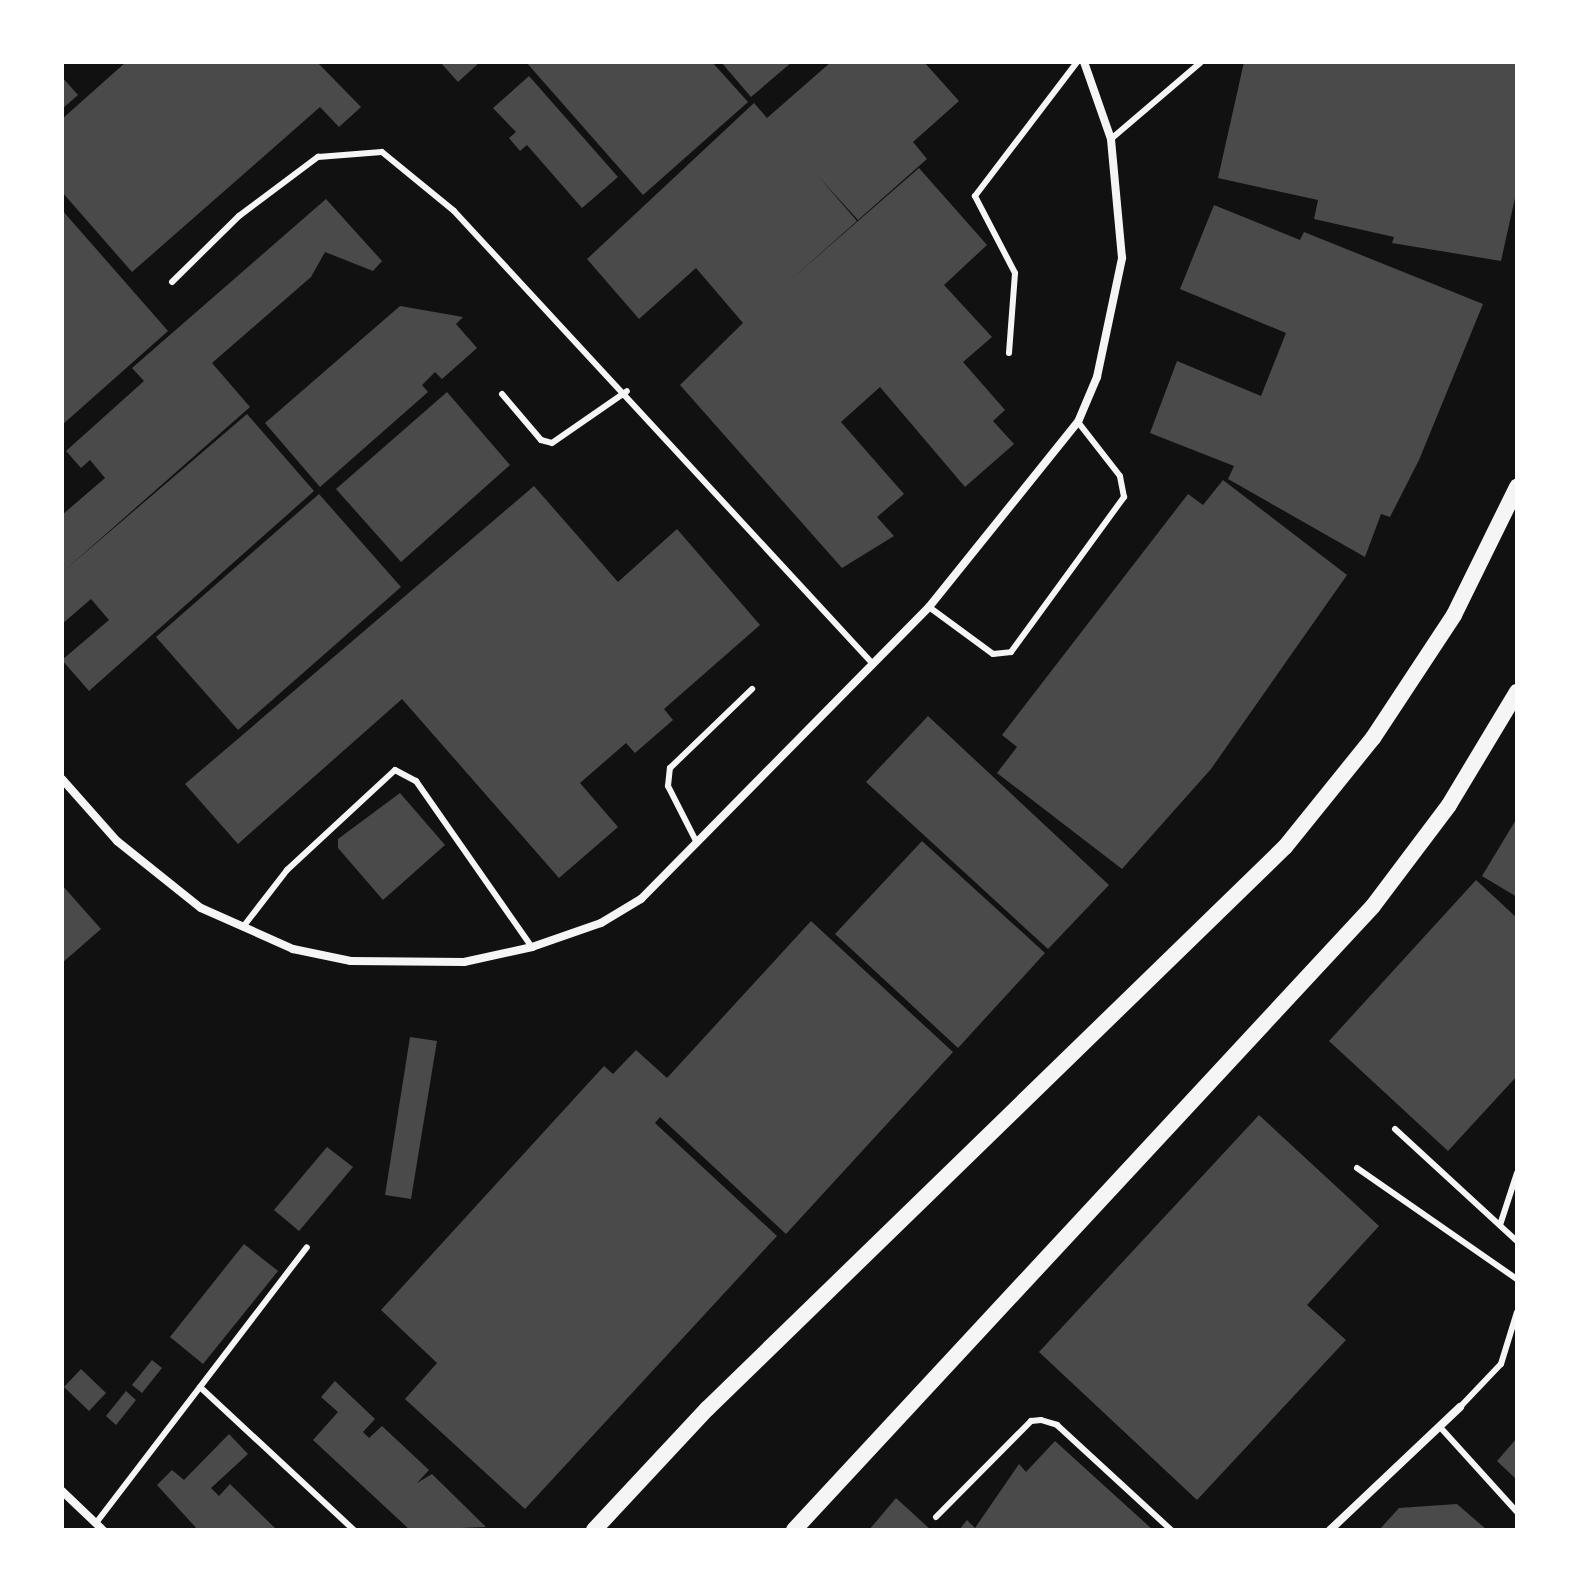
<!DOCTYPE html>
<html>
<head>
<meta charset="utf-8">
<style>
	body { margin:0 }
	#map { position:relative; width:1579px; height:1592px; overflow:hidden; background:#111; font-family:"Crimson Pro",serif }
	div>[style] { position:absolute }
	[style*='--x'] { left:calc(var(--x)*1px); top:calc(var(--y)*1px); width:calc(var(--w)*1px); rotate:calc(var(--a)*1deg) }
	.building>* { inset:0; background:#4a4a4a }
	.service>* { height:6px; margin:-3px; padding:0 3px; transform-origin:3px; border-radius:3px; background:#f5f5f5 }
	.minor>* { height:8px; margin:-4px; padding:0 4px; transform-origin:4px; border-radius:4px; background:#f5f5f5 }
	.secondary>* { height:16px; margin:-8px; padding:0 8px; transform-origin:8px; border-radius:8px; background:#f5f5f5 }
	span { translate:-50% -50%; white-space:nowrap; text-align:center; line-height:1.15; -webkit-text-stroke:7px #fff; paint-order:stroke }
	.frame { position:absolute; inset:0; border:64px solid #fff; pointer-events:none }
</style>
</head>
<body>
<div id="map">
	<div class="building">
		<i style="clip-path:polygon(126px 62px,317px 62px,361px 107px,339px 127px,320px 107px,132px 272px,62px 192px,62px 119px)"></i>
		<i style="clip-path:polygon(440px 62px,480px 62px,458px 82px)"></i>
		<i style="clip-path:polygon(526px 62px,712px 62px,748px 102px,643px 195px)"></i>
		<i style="clip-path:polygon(721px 62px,792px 62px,751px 97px)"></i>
		<i style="clip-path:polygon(831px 62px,924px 62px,959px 101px,913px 142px,927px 159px,858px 220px,818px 176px,857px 221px,788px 282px,919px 168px,987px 245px,944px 285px,992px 337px,963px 362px,1005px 410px,993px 421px,1014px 444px,965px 487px,880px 387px,841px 422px,904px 494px,877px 517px,894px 536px,842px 568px,680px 385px,749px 317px,743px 323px,696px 268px,639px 319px,587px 259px,754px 103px,767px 118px)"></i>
		<i style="clip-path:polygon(1244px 62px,1517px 62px,1517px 189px,1501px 261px,1392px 243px,1394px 237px,1314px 219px,1318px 200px,1218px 178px)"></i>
		<i style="clip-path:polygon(529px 76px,618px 177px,582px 208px,527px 145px,520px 151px,509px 138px,516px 132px,493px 108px)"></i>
		<i style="clip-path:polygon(62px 77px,78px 95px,62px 109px)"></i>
		<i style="clip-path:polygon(326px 199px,382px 261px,373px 271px,325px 252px,311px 277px,212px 363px,250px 407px,65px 570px,247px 414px,314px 491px,89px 691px,62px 660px,109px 620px,91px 599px,62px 624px,62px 515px,105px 478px,90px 460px,81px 468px,66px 451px,144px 381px,132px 368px)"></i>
		<i style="clip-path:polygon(1214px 205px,1300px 240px,1304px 232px,1483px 304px,1419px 460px,1390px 517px,1381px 514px,1365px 557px,1228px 479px,1234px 466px,1150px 433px,1177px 361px,1261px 396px,1286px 333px,1180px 289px)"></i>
		<i style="clip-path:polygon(62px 210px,168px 331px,62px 425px)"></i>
		<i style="clip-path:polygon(400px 306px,463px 317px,456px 324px,477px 348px,442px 379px,435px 372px,422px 385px,428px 392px,320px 487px,265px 423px)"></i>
		<i style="clip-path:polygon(447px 392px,510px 465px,401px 562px,336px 489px)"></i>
		<i style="clip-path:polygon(1223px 480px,1347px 575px,1211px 769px,1122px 869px,997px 773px,1017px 747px,1002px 735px,1188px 494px,1203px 505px)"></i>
		<i style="clip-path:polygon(534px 486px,618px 582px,677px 529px,760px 625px,664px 709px,673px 720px,635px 753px,626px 743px,580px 783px,618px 827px,559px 878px,402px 699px,238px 844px,185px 784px)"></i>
		<i style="clip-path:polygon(319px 494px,401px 587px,238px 730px,156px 637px)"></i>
		<i style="clip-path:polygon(928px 716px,1109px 885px,1048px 949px,866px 782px)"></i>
		<i style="clip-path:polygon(400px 793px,445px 845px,383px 900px,338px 848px,338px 839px)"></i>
		<i style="clip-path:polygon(1517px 818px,1517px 897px,1482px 876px)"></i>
		<i style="clip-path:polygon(922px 841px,1045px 953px,958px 1048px,835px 934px)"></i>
		<i style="clip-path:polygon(1476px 880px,1517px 918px,1517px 1076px,1448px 1151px,1329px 1041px)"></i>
		<i style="clip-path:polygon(62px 885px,101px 929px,62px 963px)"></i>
		<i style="clip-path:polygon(811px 921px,953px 1052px,786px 1234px,660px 1117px,655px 1123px,777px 1236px,525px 1509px,405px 1399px,437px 1363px,381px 1310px,604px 1066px,613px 1074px,636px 1050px,667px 1078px)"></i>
		<i style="clip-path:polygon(410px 1037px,437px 1041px,411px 1199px,385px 1195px)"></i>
		<i style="clip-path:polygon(1259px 1115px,1379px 1226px,1307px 1305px,1346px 1340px,1197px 1500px,1039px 1352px)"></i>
		<i style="clip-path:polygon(327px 1147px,353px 1167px,299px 1231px,274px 1210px)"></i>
		<i style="clip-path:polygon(244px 1244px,278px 1271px,203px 1364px,170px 1337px)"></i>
		<i style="clip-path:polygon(152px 1360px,162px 1368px,142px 1393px,132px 1385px)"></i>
		<i style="clip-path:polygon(81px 1369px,106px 1393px,89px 1411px,64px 1387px)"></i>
		<i style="clip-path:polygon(335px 1381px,375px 1419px,363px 1432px,369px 1438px,382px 1426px,429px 1470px,417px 1483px,432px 1474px,486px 1527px,410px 1530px,313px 1440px,338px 1412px,321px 1397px)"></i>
		<i style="clip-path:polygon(126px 1391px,136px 1400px,116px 1425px,106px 1416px)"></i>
		<i style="clip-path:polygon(229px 1434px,248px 1454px,211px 1488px,219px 1496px,230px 1484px,277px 1530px,198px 1530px,157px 1485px,172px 1470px,184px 1480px)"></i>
		<i style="clip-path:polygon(1517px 1438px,1517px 1480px,1497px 1461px)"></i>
		<i style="clip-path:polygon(1055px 1441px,1153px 1530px,959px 1530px,967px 1520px,975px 1528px,1019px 1464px,1026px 1472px)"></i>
		<i style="clip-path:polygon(896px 1498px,931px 1530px,869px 1530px)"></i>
		<i style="clip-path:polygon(1457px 1504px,1487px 1530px,1379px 1530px,1399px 1508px)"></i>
	</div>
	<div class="service">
		<i style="--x:1111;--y:139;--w:118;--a:-40.5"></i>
		<i style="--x:172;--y:282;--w:94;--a:-44.6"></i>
		<i style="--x:239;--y:216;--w:99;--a:-36.8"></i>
		<i style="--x:318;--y:157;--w:64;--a:-4.5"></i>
		<i style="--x:382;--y:152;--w:93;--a:39.3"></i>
		<i style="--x:454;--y:211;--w:617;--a:47.23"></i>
		<i style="--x:1009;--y:353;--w:80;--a:-85.7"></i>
		<i style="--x:1015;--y:273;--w:87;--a:-117.5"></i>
		<i style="--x:975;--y:196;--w:168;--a:-52.7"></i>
		<i style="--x:502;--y:394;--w:60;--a:49.7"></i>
		<i style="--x:541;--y:440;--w:11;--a:15"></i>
		<i style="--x:552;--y:443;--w:91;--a:-34.7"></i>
		<i style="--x:929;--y:607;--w:79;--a:36.3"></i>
		<i style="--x:993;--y:654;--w:18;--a:-6"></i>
		<i style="--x:1011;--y:652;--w:192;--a:-53.9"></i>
		<i style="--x:1124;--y:497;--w:21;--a:-101"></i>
		<i style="--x:1120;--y:476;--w:68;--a:-127.9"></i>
		<i style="--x:697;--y:843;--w:64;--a:-117"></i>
		<i style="--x:668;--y:786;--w:18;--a:-84"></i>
		<i style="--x:670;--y:768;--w:114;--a:-43.9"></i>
		<i style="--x:243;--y:927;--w:72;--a:-52.3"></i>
		<i style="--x:287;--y:870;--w:147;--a:-42.8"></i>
		<i style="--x:395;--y:770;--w:24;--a:28"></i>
		<i style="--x:416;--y:781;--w:203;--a:55.1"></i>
		<i style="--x:1395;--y:1129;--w:166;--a:42.6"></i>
		<i style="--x:1357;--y:1168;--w:195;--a:34.8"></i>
		<i style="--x:1500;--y:1225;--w:55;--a:-71.9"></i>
		<i style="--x:200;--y:1387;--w:210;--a:42.9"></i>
		<i style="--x:1460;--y:1407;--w:59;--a:-46.4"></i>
		<i style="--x:1501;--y:1364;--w:54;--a:-72.9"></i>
		<i style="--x:1440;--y:1427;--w:115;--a:47.8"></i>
		<i style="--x:936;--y:1517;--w:135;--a:-45.3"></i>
		<i style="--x:1031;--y:1421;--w:10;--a:-6"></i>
		<i style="--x:1041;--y:1420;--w:17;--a:17"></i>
		<i style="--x:1057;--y:1425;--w:155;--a:42.6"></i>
		<i style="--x:96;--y:1523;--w:347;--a:-52.6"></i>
	</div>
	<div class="minor">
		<i style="--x:62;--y:779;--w:83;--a:48.4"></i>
		<i style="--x:117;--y:841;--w:107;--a:38.6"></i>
		<i style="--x:201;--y:908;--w:101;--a:24"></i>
		<i style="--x:293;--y:949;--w:59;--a:11.7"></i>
		<i style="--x:351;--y:961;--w:113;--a:0.5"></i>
		<i style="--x:464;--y:962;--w:70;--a:-12.4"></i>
		<i style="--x:532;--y:947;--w:73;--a:-19.2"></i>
		<i style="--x:601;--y:923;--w:47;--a:-31"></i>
		<i style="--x:641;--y:899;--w:410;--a:-45.4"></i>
		<i style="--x:929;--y:607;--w:238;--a:-51.2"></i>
		<i style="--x:1078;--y:422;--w:49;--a:-67.1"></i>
		<i style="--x:1097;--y:377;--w:122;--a:-78.1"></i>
		<i style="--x:1122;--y:258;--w:120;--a:-95.3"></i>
		<i style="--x:1111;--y:139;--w:82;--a:-109.3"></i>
		<i style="--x:62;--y:1491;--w:57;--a:43.6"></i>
		<i style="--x:1330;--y:1530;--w:179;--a:-43.4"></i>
	</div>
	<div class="secondary">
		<i style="--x:594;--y:1530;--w:166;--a:-47"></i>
		<i style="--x:707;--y:1409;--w:806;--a:-44.2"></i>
		<i style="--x:1285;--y:847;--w:140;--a:-51.1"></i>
		<i style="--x:1373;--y:738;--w:147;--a:-56.6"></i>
		<i style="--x:1454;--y:615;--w:143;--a:-63.8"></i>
		<i style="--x:794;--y:1530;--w:851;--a:-47.14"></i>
		<i style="--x:1373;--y:906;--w:126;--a:-53"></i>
		<i style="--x:1449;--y:805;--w:132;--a:-59"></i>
	</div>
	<div class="frame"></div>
</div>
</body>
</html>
